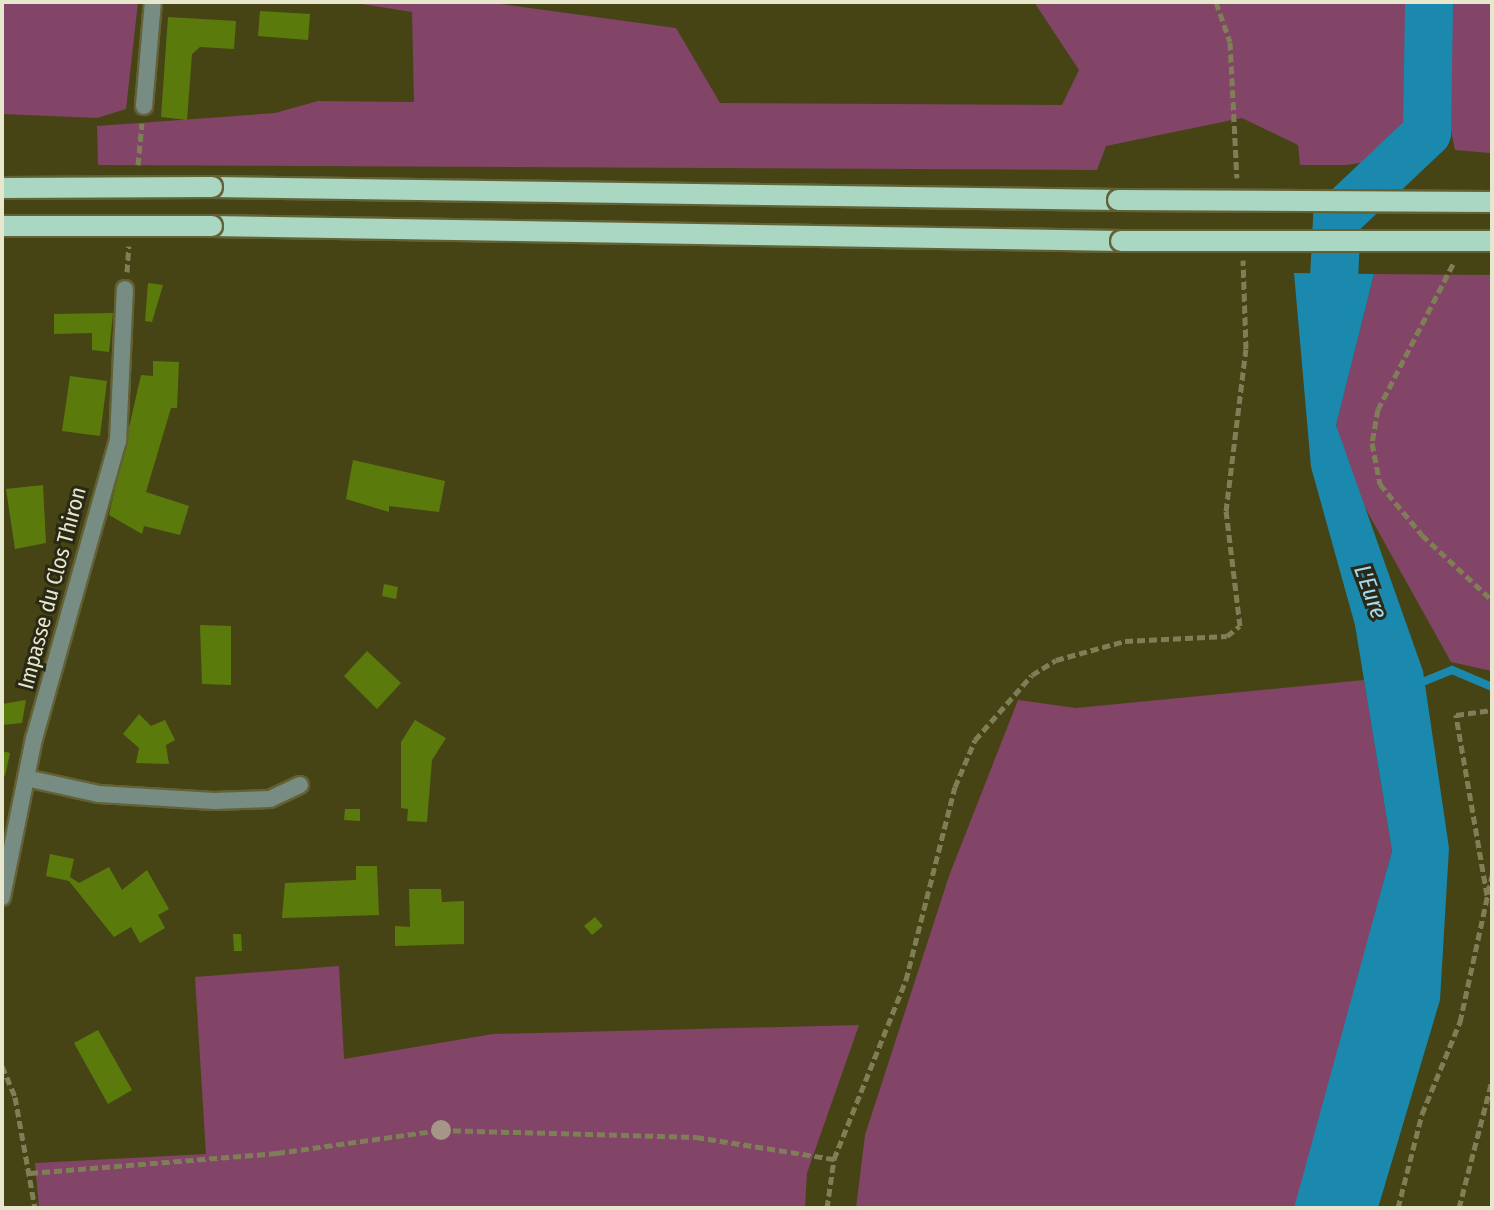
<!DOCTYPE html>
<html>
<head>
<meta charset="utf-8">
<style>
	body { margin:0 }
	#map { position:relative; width:1494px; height:1210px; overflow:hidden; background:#464415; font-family:"Fira Sans Condensed",sans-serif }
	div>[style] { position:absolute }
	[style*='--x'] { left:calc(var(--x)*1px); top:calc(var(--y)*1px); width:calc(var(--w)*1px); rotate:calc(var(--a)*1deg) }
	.green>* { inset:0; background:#824467 }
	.water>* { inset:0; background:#1a89ad }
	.stream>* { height:8px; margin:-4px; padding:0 4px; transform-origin:4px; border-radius:4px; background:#1a89ad }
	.river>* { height:48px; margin:-24px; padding:0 24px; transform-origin:24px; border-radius:24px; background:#1a89ad }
	.building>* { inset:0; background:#5a7b0c }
	.path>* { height:5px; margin-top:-2.5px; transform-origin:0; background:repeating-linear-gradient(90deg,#7f7e57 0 8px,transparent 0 12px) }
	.roads { filter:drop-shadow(2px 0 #636136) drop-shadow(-2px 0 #636136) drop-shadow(0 2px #636136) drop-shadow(0 -2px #636136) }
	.minor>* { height:16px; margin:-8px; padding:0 8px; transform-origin:8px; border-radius:8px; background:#778d83 }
	.primary>* { height:20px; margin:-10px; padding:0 10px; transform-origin:10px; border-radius:10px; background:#a9d7c2 }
	.bridges { filter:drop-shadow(2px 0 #636136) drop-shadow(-2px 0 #636136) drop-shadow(0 2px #636136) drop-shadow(0 -2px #636136) }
	.primary-bridge>* { height:20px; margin:-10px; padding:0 10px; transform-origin:10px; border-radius:10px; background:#a9d7c2 }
	.trees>* { width:20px; height:20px; margin:-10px; border-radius:50%; background:#a59688 }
	span { translate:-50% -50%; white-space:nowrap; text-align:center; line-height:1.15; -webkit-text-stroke:6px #2a2916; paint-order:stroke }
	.street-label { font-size:22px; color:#e7e7ce }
	.water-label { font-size:24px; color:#a4dbf3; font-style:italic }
	.frame { position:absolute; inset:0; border:4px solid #e7e7ce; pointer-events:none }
</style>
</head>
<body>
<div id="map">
	<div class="green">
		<i style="clip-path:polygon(2px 2px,138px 2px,126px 109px,97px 118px,2px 114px)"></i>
		<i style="clip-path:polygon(349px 2px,486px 2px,676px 28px,720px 103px,1062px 105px,1079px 70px,1034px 2px,1423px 2px,1416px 128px,1381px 160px,1346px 165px,1300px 165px,1298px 145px,1242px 118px,1106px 146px,1097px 170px,98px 165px,97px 126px,275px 113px,318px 101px,414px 102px,412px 12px)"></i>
		<i style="clip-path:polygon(1445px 2px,1492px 2px,1490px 153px,1455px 150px,1443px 93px,1451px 49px)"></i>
		<i style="clip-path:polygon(1374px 274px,1492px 275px,1492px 671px,1451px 662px,1353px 486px,1336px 424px)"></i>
		<i style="clip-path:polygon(1364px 680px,1392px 851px,1297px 1208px,856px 1208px,865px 1135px,949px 876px,1018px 700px,1076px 708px)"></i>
		<i style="clip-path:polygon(339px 966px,344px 1059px,493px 1034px,859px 1025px,807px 1173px,805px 1208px,39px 1208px,35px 1163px,206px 1154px,195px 977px)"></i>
	</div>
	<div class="water">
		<i style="clip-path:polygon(1294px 273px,1374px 274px,1336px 425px,1423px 671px,1449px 848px,1440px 1000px,1378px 1208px,1294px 1208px,1392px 851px,1355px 625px,1311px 467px)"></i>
	</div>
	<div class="stream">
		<i style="--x:1415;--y:685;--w:40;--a:-22"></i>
		<i style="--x:1452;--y:670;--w:43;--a:23"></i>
	</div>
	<div class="river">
		<i style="--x:1331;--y:338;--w:120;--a:-87.1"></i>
		<i style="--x:1337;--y:218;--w:124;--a:-43.4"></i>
		<i style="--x:1427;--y:133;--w:131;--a:-89.1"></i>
	</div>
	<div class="building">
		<i style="clip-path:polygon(260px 11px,310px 14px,308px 40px,258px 36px)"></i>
		<i style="clip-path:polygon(168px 17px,236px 21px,234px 49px,200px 47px,192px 54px,187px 120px,161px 117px)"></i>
		<i style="clip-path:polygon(148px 283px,163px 285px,152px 322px,145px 321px)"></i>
		<i style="clip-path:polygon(113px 313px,109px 352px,92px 350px,92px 333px,54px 334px,54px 314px)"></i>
		<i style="clip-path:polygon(153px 361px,179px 362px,177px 408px,171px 408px,146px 492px,189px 506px,180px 535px,144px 526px,142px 534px,109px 515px,141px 375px,153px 376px)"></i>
		<i style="clip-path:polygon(70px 376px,107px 381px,100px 436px,62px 431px)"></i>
		<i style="clip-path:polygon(353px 460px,445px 481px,439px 512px,389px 506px,389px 512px,346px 499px)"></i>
		<i style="clip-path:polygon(43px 485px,46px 543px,15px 549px,6px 489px)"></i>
		<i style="clip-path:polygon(384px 584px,398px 587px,396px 599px,382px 596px)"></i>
		<i style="clip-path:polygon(200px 625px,231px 626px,231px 685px,202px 684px)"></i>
		<i style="clip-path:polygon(367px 651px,401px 683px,377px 709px,344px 676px)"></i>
		<i style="clip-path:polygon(26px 700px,22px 723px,2px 725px,2px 704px)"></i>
		<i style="clip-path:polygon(139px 714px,151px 726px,165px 720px,175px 740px,166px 745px,169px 764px,136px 763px,139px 748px,123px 734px)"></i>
		<i style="clip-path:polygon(415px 720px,446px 738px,432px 760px,427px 822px,407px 821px,408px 809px,401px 808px,401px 742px)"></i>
		<i style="clip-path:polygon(2px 751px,10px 753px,5px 776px,2px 775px)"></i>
		<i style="clip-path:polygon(345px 809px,360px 809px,360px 821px,344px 820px)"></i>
		<i style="clip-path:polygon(50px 854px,74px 859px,70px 877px,79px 883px,109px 867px,122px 890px,147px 870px,169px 909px,158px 915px,165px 928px,140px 943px,131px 927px,114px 937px,69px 881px,46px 876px)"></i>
		<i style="clip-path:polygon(356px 866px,377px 866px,379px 915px,282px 918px,285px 883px,356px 880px)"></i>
		<i style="clip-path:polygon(409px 889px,441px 889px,442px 902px,464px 901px,464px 944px,395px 946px,395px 926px,410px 927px)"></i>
		<i style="clip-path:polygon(595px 917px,603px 926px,592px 935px,584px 926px)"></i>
		<i style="clip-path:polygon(233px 934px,241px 934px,242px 951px,234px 951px)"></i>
		<i style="clip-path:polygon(98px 1030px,132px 1090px,108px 1104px,74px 1043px)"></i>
	</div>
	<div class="path">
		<i style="--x:1216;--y:2;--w:42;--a:70.7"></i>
		<i style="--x:1230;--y:42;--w:136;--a:87.1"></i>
		<i style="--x:138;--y:165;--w:42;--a:-84.6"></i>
		<i style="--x:1453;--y:264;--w:163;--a:117.3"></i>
		<i style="--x:1378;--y:409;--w:35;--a:100"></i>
		<i style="--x:1372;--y:443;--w:42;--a:79"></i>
		<i style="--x:1380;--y:484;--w:66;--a:50.5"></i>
		<i style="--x:1422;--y:535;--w:96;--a:42.9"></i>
		<i style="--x:127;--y:272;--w:26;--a:-86"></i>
		<i style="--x:1487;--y:895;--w:183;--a:-99.8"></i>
		<i style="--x:1456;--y:715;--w:36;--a:-8"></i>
		<i style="--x:2;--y:1066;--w:34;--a:67"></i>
		<i style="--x:15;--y:1097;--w:113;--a:79.8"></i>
		<i style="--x:30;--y:1173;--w:248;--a:-4.6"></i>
		<i style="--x:277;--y:1153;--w:166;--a:-8"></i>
		<i style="--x:441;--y:1130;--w:255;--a:1.6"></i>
		<i style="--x:696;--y:1137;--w:140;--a:9.1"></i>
		<i style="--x:827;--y:1208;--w:49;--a:-81.9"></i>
		<i style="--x:834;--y:1159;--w:193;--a:-68.1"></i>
		<i style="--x:906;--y:980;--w:199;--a:-75.8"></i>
		<i style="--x:955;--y:787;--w:51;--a:-66.9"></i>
		<i style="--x:975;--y:740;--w:86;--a:-48.8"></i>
		<i style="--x:1032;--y:675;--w:28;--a:-32"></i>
		<i style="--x:1056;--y:660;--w:72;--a:-15.4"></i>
		<i style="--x:1125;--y:641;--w:102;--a:-2.8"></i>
		<i style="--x:1227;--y:636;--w:16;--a:-38"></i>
		<i style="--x:1240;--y:626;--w:116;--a:-96.9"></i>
		<i style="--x:1226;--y:511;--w:163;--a:-83"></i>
		<i style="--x:1246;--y:349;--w:89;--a:-91.9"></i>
		<i style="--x:1398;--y:1208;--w:97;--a:-75.7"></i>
		<i style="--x:1422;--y:1114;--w:100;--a:-67.6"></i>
		<i style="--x:1460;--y:1022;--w:150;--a:-77.7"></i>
		<i style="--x:1459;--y:1208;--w:132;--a:-75.5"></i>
	</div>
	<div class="roads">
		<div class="minor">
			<i style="--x:144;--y:106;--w:104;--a:-85.1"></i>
			<i style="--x:26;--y:778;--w:75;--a:12.4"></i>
			<i style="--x:99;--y:794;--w:115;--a:3.5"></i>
			<i style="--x:214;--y:801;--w:56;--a:-2"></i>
			<i style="--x:270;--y:799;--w:33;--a:-25"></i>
			<i style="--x:2;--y:897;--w:161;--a:-78.6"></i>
			<i style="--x:34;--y:739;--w:310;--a:-74.3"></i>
			<i style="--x:118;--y:441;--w:152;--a:-87.4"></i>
		</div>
		<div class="primary">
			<i style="--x:212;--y:187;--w:906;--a:0.82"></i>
			<i style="--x:212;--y:226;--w:909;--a:0.95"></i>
		</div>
	</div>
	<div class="bridges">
		<div class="primary-bridge">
			<i style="--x:2;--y:188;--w:210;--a:-0.3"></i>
			<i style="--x:1118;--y:200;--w:374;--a:0.3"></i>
			<i style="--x:2;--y:226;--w:210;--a:0"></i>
			<i style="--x:1121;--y:241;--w:371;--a:0"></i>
		</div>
	</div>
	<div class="trees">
		<i style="left:441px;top:1130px"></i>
	</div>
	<div class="street-label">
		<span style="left:52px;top:588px;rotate:-75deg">Impasse du Clos Thiron</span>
	</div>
	<div class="water-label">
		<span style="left:1370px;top:592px;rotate:70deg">L'Eure</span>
	</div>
	<div class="frame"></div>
</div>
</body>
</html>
